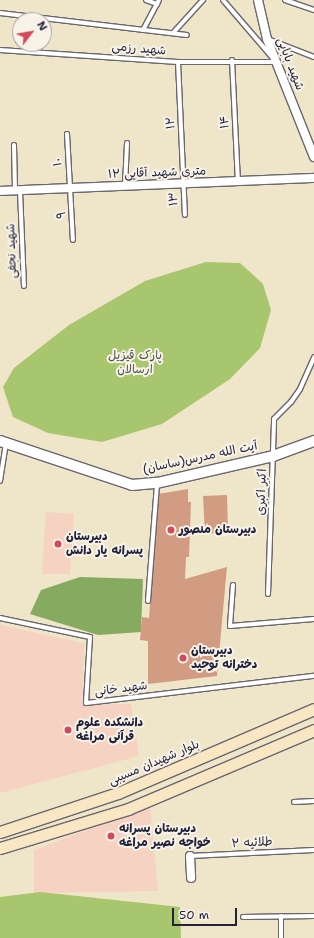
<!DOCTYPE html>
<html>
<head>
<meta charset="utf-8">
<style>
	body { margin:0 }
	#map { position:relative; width:314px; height:938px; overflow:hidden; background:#efe5c9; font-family:"Shantell Sans","Playpen Sans Arabic",sans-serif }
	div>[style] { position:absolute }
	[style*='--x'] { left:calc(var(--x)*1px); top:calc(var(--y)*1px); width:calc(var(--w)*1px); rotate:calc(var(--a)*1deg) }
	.built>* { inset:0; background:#f5d2c2 }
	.green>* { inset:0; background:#a8c66d }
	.forest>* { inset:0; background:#86ab60 }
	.building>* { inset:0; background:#d29c82 }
	.roads { filter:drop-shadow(1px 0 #6a666d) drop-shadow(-1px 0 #6a666d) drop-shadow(0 1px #6a666d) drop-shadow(0 -1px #6a666d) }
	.service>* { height:4px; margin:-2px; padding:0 2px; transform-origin:2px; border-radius:2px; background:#fff }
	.minor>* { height:8px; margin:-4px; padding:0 4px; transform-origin:4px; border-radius:4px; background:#fff }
	.tertiary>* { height:10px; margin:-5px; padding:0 5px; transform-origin:5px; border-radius:5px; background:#fff }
	.secondary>* { height:11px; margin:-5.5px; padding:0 5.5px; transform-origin:5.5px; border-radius:5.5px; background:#f9e7c3 }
	.dots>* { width:11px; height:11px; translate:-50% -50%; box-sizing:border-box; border:2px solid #f7f3e8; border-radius:50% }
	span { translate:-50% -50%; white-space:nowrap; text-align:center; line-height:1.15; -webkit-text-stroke:4px #f7f3e8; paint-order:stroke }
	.street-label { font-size:12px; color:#22223b }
	.park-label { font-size:12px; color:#4a534a }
	.poi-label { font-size:12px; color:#22223b; font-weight:700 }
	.left { translate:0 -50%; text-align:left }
	.north { position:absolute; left:12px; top:12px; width:40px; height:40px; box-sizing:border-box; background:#f7f3e8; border:1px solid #a29fa3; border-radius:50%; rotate:59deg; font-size:11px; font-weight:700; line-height:16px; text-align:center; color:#22223b }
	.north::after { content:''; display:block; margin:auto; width:14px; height:18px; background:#d1495b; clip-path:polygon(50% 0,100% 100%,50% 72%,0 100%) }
	.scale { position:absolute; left:172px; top:908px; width:65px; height:18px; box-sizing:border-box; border:2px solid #22223b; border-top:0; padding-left:5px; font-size:12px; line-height:14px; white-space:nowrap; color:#22223b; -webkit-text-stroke:3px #f7f3e8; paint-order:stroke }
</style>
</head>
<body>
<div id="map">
	<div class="built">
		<i style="clip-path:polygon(46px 512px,74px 514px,70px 574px,42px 574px)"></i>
		<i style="clip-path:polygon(0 625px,84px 643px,82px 705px,131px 704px,139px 756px,0 793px)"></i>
		<i style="clip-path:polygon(150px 806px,158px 891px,34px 893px,34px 850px)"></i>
	</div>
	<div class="green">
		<i style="clip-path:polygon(206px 262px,240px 263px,263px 284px,271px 310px,260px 348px,230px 379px,162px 424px,102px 442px,48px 433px,13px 417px,3px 387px,14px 368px,69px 325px,145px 281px)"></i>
		<i style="clip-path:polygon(40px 892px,180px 907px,181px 938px,0 938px,0 897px)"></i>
	</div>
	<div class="forest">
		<i style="clip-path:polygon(80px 577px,143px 579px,141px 632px,98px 635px,30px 614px,41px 590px)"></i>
	</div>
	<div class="building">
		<i style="clip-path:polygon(188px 489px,188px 502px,191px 502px,189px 557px,186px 557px,185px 579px,227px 567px,217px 676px,148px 684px,148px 641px,140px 640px,142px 617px,149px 618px,158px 494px)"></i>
		<i style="clip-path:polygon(227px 495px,228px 532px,205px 534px,203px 496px)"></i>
	</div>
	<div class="roads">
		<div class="service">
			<i style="--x:146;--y:0;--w:12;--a:20"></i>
			<i style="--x:223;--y:0;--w:75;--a:49.3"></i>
			<i style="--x:285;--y:0;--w:31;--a:19"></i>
			<i style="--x:0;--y:13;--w:188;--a:6.7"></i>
			<i style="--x:143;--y:30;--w:34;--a:-62"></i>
			<i style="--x:173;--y:33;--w:45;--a:-47.7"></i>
			<i style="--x:268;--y:39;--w:49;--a:21.4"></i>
			<i style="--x:0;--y:50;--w:178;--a:3.9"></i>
			<i style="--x:178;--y:62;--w:97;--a:0"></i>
			<i style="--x:232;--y:60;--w:122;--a:87.2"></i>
			<i style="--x:178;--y:62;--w:153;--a:87.4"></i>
			<i style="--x:67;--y:134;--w:106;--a:86.8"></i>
			<i style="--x:14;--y:145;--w:45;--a:88.7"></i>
			<i style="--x:125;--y:186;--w:43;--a:-87.3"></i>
			<i style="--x:20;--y:191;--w:95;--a:87.6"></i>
			<i style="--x:0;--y:481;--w:38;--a:-81"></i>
			<i style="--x:233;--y:585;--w:41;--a:94.2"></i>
			<i style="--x:230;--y:626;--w:84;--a:-4.8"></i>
			<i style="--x:268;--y:594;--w:175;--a:-88"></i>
			<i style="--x:274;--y:419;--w:24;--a:-45"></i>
			<i style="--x:291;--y:402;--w:16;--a:-55"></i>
			<i style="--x:300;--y:389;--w:35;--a:-66"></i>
			<i style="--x:148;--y:601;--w:118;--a:-85.6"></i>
			<i style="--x:0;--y:618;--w:92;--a:11.9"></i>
			<i style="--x:90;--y:637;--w:66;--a:93.5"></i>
			<i style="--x:86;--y:703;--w:230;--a:-6.8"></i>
			<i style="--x:294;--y:802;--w:20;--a:-3"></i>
			<i style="--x:190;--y:856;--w:124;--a:-2.8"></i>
			<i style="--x:243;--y:917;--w:71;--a:-0.8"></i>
			<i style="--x:281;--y:938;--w:22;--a:-90"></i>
		</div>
		<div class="minor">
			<i style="--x:258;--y:0;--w:40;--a:77"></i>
			<i style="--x:267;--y:39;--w:127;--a:68.3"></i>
			<i style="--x:0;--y:191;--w:314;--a:-2.4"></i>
			<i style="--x:190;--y:856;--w:22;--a:87"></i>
		</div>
		<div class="tertiary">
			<i style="--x:0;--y:441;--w:139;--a:18.4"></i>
			<i style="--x:132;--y:485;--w:25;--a:-5"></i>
			<i style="--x:157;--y:483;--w:119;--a:-13.1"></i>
			<i style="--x:273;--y:456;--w:44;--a:-20.1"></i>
		</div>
		<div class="secondary">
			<i style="--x:0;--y:832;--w:124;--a:-18.3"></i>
			<i style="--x:118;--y:793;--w:213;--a:-23.2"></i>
			<i style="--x:0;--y:848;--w:134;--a:-16.9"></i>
			<i style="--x:128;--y:809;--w:202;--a:-23"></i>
		</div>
	</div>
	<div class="dots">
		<i style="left:171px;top:530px;background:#d1495b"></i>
		<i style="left:58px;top:544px;background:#d1495b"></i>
		<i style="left:183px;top:658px;background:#d1495b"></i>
		<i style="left:68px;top:730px;background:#d1495b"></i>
		<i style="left:111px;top:836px;background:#d1495b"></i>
	</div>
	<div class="street-label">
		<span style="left:139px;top:49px;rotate:5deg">شهید رزمی</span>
		<span style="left:290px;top:64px;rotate:69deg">شهید بابایی</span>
		<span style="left:225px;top:122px;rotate:-93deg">۱۴</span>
		<span style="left:171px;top:123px;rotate:-93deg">۱۲</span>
		<span style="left:58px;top:162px;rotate:-94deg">۱۰</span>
		<span style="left:157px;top:173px;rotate:-2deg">۱۲ متری شهید آقایی</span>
		<span style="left:174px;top:199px;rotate:-92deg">۱۳</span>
		<span style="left:62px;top:215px;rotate:-94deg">۹</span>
		<span style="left:12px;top:251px;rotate:-92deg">شهید نجفی</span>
		<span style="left:200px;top:458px;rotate:-12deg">آیت الله مدرس(ساسان)</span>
		<span style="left:262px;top:492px;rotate:-88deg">اکبر اکبری</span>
		<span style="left:121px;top:689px;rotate:-7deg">شهید خانی</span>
		<span style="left:154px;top:763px;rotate:-23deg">بلوار شهیدان مسیبی</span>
		<span style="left:252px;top:843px;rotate:-3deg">طلائیه ۲</span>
	</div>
	<div class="park-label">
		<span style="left:135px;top:363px">پارک قیزیل<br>ارسالان</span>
	</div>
	<div class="poi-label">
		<span class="left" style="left:179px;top:530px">دبیرستان منصور</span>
		<span class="left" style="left:66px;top:544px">دبیرستان<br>پسرانه یار دانش</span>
		<span class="left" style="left:191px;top:658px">دبیرستان<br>دخترانه توحید</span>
		<span class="left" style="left:76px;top:730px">دانشکده علوم<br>قرآنی مراغه</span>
		<span class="left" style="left:119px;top:836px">دبیرستان پسرانه<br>خواجه نصیر مراغه</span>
	</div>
	<div class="north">N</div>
	<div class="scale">50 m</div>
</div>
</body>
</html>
